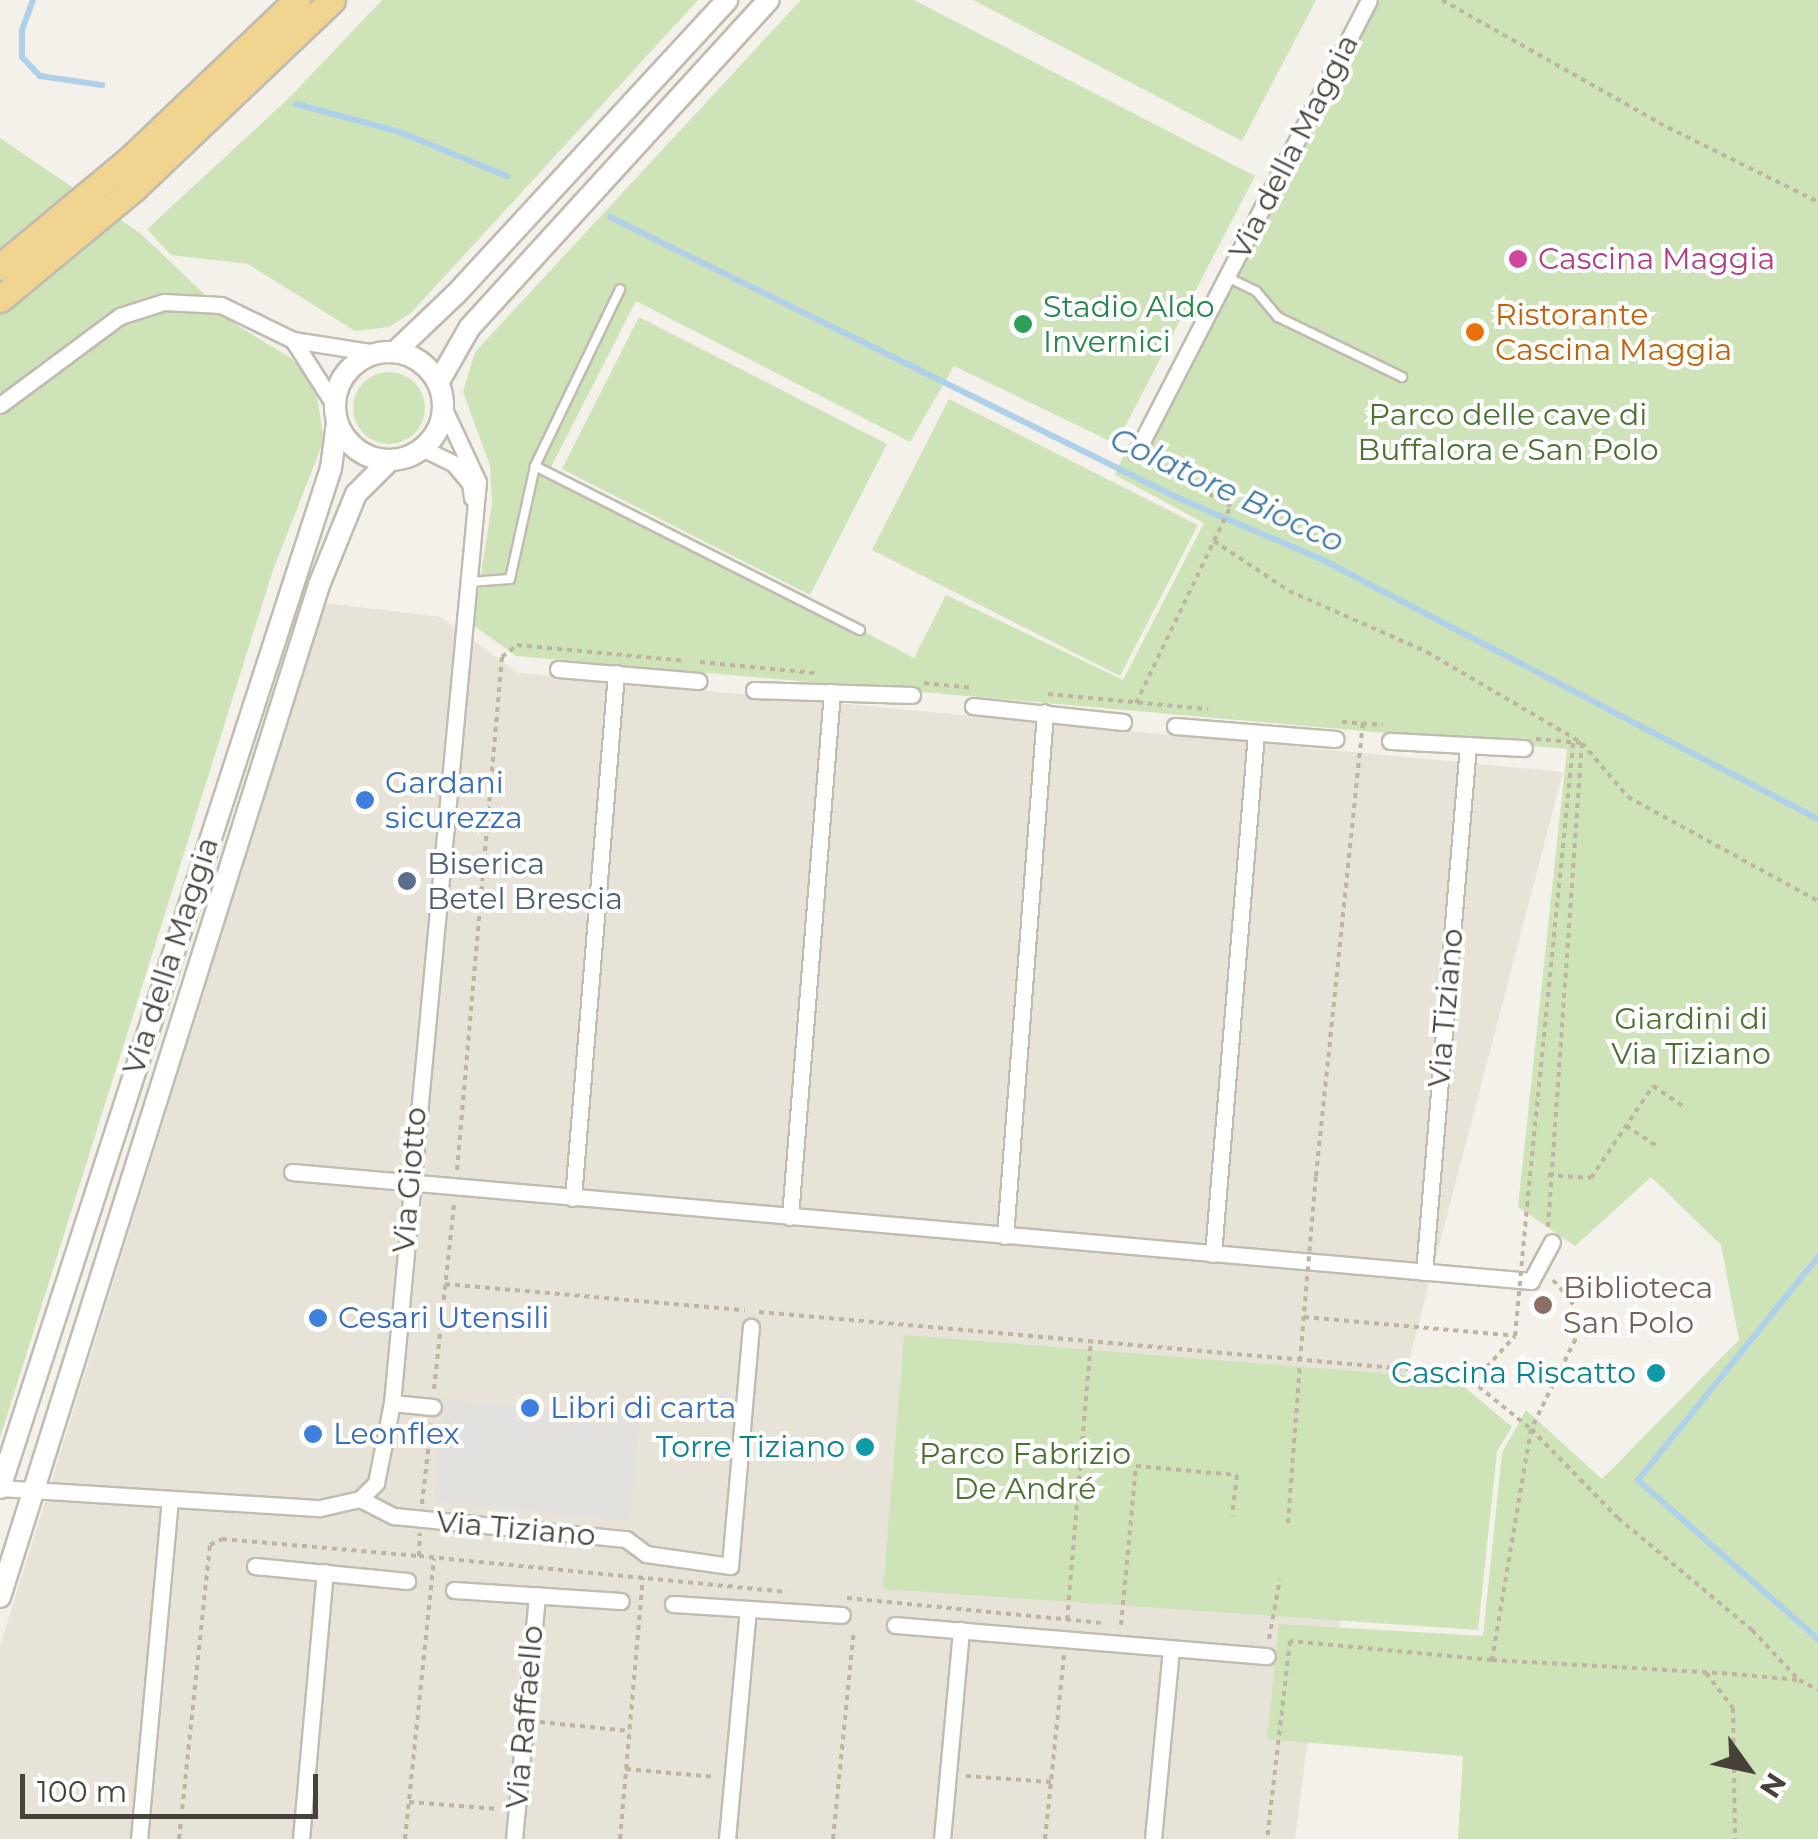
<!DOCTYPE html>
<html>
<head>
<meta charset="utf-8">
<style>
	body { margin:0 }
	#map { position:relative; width:1818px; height:1839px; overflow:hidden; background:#f3f1ea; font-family:Montserrat,sans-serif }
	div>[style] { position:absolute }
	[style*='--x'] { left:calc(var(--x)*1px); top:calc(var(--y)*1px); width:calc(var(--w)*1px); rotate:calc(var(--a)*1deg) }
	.residential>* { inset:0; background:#e7e3d9 }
	.green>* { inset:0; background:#cfe3b8 }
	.round { border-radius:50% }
	.parking>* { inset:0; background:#e2e1de }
	.stream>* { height:6px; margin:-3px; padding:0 3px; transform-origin:3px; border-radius:3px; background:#aed0e9 }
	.path>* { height:4px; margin-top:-2px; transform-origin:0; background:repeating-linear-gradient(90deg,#beb4a1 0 5px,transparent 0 10px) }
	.roads { filter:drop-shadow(2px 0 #c1bbb1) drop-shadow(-2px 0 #c1bbb1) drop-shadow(0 2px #c1bbb1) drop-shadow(0 -2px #c1bbb1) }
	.service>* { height:8px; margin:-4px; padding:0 4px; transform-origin:4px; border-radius:4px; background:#fff }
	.minor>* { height:15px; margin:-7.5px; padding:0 7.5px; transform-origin:7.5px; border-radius:7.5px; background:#fff }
	.tertiary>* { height:20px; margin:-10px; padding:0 10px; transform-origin:10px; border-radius:10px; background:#fff }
	.tertiary>.ring { margin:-10px; padding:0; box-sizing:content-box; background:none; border:20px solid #fff; border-radius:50% }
	.trunk>* { height:25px; margin:-12.5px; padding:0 12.5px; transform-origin:12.5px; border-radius:12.5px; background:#f0d48f }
	.path-bridge>* { height:4px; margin-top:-2px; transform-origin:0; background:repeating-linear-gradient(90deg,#beb4a1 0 5px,transparent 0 10px) }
	.dots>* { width:28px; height:28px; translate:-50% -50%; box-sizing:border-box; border:5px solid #fff; border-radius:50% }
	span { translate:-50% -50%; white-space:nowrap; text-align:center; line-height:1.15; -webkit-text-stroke:8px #fff; paint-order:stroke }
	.street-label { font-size:30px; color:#474239 }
	.hotel-label { font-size:30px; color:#b23c85 }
	.left { translate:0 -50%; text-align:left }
	.leisure-label { font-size:30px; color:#27864d }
	.food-label { font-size:30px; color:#c56008 }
	.park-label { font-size:30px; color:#4a7232 }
	.shop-label { font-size:30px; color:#366cbe }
	.service-label { font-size:30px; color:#4e5e75 }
	.education-label { font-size:30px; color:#785e54 }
	.culture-label { font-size:30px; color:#0d838f }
	.right { translate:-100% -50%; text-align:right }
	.water-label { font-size:32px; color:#3e79a7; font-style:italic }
	.north { position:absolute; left:1698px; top:1719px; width:100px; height:100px; -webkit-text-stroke:8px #fff; paint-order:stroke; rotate:123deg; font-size:28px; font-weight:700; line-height:40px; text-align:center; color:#474239 }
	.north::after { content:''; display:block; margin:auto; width:35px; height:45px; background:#474239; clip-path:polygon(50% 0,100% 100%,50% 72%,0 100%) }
	.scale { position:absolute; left:20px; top:1774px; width:298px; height:45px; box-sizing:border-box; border:5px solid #474239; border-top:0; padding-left:12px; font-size:30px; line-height:35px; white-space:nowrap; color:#474239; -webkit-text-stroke:8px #fff; paint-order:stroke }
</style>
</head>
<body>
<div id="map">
	<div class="residential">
		<i style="clip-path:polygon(325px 603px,441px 617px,518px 673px,1563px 772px,1306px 1754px,1295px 1839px,0 1839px,0 1646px)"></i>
	</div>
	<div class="green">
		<i style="clip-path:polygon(382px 0,698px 0,411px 313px,389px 327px,355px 331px,248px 264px,171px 255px,147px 229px,289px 98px)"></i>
		<i style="clip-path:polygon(801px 0,914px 0,1255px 176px,1116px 444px,954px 366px,910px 442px,636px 301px,551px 467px,914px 658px,946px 595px,1123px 680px,1204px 523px,1115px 475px,1128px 445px,1147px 454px,1380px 0,1818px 0,1818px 1839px,1458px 1839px,1463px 1756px,1267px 1739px,1279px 1624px,1483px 1636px,1502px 1453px,1526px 1410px,1602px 1479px,1739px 1340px,1721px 1245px,1651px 1177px,1575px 1246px,1518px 1207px,1567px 749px,516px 656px,473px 625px,492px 504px,490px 466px,463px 392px,475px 352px)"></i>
		<i style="clip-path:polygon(973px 0,1316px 0,1242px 141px)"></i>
		<i style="clip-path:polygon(0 138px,140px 233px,238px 326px,291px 358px,315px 385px,324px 440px,273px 570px,0 1438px)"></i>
		<i style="clip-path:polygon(639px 317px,887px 444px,810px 595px,562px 469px)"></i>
		<i class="round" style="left:353px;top:372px;width:72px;height:72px"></i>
		<i style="clip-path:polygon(949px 399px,1198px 525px,1120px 676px,872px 550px)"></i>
		<i style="clip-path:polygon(904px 1335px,1455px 1379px,1512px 1427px,1497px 1451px,1478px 1630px,883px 1589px)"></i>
	</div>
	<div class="parking">
		<i style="clip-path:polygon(444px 1399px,640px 1418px,630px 1521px,434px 1501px)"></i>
	</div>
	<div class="stream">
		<i style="--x:33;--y:0;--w:33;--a:110"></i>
		<i style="--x:22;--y:31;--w:26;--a:90"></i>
		<i style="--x:22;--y:57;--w:26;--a:47"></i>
		<i style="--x:40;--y:76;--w:63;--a:8.3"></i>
		<i style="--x:296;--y:104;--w:108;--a:15.1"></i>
		<i style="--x:400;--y:132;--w:116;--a:22.4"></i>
		<i style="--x:610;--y:217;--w:631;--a:26.32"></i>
		<i style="--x:1176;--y:497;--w:162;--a:23.2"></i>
		<i style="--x:1325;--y:561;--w:556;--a:27.62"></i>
		<i style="--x:1818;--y:1257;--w:287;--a:128.9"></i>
		<i style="--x:1638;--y:1480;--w:240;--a:41.5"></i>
	</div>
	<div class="path">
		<i style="--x:1442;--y:0;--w:249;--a:29.5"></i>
		<i style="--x:1659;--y:123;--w:178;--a:26.4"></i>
		<i style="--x:1214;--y:541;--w:90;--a:33.7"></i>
		<i style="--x:1289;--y:591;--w:151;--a:23.8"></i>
		<i style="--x:1427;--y:652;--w:180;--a:30.4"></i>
		<i style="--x:1582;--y:743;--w:71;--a:49.6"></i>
		<i style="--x:1628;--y:797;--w:217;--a:28.7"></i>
		<i style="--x:700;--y:662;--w:116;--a:5.5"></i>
		<i style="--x:924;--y:683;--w:50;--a:5.7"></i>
		<i style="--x:1048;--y:694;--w:161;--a:5.4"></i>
		<i style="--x:1136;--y:703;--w:219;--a:-64.3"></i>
		<i style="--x:1231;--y:506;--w:91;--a:-151.2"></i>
		<i style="--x:1342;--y:722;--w:41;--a:4.2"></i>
		<i style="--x:1536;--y:739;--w:46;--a:5"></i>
		<i style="--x:1626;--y:1126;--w:40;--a:32.9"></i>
		<i style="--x:457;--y:1170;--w:515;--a:-84.99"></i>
		<i style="--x:502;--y:657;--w:19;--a:-39"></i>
		<i style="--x:517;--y:645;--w:170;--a:5.4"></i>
		<i style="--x:1548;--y:1175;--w:43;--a:4"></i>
		<i style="--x:1591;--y:1178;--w:111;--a:-56"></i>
		<i style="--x:1653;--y:1086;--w:40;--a:34"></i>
		<i style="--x:1316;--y:1176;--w:455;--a:-84.1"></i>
		<i style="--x:1527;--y:1206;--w:465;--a:-84.3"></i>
		<i style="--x:1548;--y:1227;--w:485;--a:-86"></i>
		<i style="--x:1553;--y:1280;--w:27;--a:48"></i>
		<i style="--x:1571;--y:1300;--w:31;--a:73"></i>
		<i style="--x:1580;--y:1330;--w:110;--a:116.3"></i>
		<i style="--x:1531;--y:1429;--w:124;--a:45.7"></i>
		<i style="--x:1618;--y:1518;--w:175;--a:39.9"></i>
		<i style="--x:1752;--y:1630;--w:69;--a:46.8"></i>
		<i style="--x:445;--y:1284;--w:301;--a:5"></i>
		<i style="--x:759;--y:1312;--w:707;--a:5.03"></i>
		<i style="--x:1463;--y:1374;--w:87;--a:39"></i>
		<i style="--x:1531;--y:1429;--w:234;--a:99.6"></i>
		<i style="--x:1492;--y:1660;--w:203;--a:-174.6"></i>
		<i style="--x:1290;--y:1641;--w:199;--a:96.6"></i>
		<i style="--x:1304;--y:1317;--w:212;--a:5.1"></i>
		<i style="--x:434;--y:1389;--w:185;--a:-83.8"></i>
		<i style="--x:422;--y:1504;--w:81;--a:-83.6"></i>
		<i style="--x:1288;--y:1523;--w:159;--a:-85.7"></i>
		<i style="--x:419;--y:1556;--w:370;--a:5.6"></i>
		<i style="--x:847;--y:1598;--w:255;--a:5.6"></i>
		<i style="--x:1067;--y:1620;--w:280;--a:-85.1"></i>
		<i style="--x:1121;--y:1625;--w:160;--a:-84.6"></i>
		<i style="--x:1136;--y:1466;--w:101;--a:5.1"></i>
		<i style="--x:1237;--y:1475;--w:41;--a:97"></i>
		<i style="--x:1269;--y:1639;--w:61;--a:-79.6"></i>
		<i style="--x:1492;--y:1660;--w:240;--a:3.3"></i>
		<i style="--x:1732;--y:1674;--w:67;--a:5.1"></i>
		<i style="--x:1799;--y:1680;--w:21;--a:28"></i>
		<i style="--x:1706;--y:1673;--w:44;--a:52.4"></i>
		<i style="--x:1733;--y:1708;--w:131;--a:89.1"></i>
		<i style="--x:540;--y:1722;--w:90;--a:5.7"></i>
		<i style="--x:626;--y:1769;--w:90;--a:5.1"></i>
		<i style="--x:966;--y:1776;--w:85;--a:4"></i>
		<i style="--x:409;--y:1802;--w:90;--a:4.4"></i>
		<i style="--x:179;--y:1839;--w:296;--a:-84"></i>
		<i style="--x:210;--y:1545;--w:13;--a:-27"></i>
		<i style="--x:222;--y:1539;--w:198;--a:4.9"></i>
		<i style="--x:419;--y:1556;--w:23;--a:-88"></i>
		<i style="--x:405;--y:1839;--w:282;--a:-84.1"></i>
		<i style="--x:620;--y:1839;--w:262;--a:-85"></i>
		<i style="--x:833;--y:1839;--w:210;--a:-84.3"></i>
		<i style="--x:1045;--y:1839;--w:185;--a:-84.1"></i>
	</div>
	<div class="roads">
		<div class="service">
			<i style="--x:1227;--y:277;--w:32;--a:26"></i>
			<i style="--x:1256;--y:291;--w:34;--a:50"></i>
			<i style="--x:1278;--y:317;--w:138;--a:25.8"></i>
			<i style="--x:535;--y:466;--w:364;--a:26.8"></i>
			<i style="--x:469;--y:582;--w:41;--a:-4.2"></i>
			<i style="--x:510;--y:579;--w:116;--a:-77.5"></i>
			<i style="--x:535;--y:466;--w:196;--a:-64.3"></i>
		</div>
		<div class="minor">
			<i style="--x:293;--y:340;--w:78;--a:57.5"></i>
			<i style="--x:0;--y:405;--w:149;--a:-36.6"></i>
			<i style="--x:120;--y:316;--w:46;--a:-17.7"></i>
			<i style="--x:164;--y:302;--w:57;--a:3"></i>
			<i style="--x:221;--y:305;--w:80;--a:25.9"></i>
			<i style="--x:293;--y:340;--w:84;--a:8.9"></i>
			<i style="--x:422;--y:448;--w:34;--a:26"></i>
			<i style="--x:453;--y:463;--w:26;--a:50"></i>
			<i style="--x:470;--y:483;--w:15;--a:82"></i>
			<i style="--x:1136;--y:453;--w:509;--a:-62.78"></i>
			<i style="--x:558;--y:669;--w:141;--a:4.9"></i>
			<i style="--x:754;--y:690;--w:158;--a:1.8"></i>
			<i style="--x:973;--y:706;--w:151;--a:6.1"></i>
			<i style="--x:1175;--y:726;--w:161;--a:4.6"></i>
			<i style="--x:1390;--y:741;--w:134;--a:3"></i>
			<i style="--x:292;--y:1172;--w:1244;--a:5.03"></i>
			<i style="--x:1531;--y:1281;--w:44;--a:-61.7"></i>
			<i style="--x:573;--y:1198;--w:527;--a:-85.32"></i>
			<i style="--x:790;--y:1217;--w:527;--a:-85.43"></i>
			<i style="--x:1005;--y:1236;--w:525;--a:-85.63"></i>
			<i style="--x:1213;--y:1254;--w:523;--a:-85.28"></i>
			<i style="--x:1424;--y:1272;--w:529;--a:-85.23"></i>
			<i style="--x:392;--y:1403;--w:41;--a:5.6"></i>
			<i style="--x:0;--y:1488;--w:321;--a:3.6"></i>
			<i style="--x:320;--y:1508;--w:41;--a:-12.7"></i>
			<i style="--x:360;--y:1499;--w:23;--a:-45"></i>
			<i style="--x:376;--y:1483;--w:82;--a:-78.7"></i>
			<i style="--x:392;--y:1403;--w:925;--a:-84.67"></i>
			<i style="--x:478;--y:482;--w:83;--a:-115"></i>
			<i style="--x:360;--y:1499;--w:38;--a:27"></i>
			<i style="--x:394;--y:1516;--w:233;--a:5.7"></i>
			<i style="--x:626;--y:1539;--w:25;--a:37"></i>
			<i style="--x:646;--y:1554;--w:85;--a:8.1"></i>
			<i style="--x:730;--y:1566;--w:240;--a:-85"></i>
			<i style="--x:255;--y:1566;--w:153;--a:5.6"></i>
			<i style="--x:454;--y:1590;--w:167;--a:3.8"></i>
			<i style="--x:673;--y:1604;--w:169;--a:3.7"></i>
			<i style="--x:895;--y:1625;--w:373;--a:4.8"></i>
			<i style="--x:139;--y:1839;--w:341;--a:-84.8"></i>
			<i style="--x:301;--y:1839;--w:268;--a:-84.9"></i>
			<i style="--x:514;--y:1839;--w:245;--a:-84.6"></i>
			<i style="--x:727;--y:1839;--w:231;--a:-84.8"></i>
			<i style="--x:942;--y:1839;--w:210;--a:-84.8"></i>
			<i style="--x:1153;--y:1839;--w:191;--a:-84.6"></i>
		</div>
		<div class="tertiary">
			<i style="--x:395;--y:352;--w:84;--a:-43.6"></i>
			<i style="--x:456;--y:294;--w:400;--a:-47.3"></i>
			<i class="ring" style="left:335px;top:352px;width:88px;height:88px"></i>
			<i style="--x:438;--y:383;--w:64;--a:-60.3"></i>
			<i style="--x:470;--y:327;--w:443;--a:-47.6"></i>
			<i style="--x:0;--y:1488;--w:1072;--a:-72.02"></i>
			<i style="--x:331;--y:468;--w:45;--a:-82.4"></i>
			<i style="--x:0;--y:1597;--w:1061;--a:-72.5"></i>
			<i style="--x:319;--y:585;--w:98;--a:-67.9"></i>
			<i style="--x:356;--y:494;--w:48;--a:-45"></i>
		</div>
		<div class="trunk">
			<i style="--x:0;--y:267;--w:168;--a:-39.7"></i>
			<i style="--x:129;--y:160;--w:232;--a:-43.6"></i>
			<i style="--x:0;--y:299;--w:174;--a:-39.6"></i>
			<i style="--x:134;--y:188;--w:273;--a:-43.5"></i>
		</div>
	</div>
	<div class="path-bridge">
		<i style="--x:1300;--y:1361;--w:186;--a:-85.1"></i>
		<i style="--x:1473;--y:1382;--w:62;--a:-47.6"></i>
		<i style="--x:1515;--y:1336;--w:131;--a:-84.7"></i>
	</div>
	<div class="dots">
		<i style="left:1518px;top:259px;background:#d1479c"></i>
		<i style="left:1023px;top:324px;background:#2e9e5b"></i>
		<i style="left:1475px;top:332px;background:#e8710a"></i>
		<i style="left:365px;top:800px;background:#3f7fe0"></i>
		<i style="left:407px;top:881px;background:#5c6f8a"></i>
		<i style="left:1543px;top:1305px;background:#8d6e63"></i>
		<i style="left:318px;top:1318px;background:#3f7fe0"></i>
		<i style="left:1656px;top:1373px;background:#0f9aa8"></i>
		<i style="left:530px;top:1408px;background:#3f7fe0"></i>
		<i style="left:313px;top:1434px;background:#3f7fe0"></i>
		<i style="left:865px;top:1447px;background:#0f9aa8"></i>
	</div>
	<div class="street-label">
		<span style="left:1294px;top:147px;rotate:-63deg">Via della Maggia</span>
		<span style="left:171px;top:956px;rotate:-72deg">Via della Maggia</span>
		<span style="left:1446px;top:1008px;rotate:-85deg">Via Tiziano</span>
		<span style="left:410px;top:1180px;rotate:-85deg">Via Giotto</span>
		<span style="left:516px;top:1529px;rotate:5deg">Via Tiziano</span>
		<span style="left:525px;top:1717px;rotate:-85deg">Via Raffaello</span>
	</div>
	<div class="hotel-label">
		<span class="left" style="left:1538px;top:259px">Cascina Maggia</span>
	</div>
	<div class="leisure-label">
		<span class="left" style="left:1043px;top:324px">Stadio Aldo<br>Invernici</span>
	</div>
	<div class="food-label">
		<span class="left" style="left:1495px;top:332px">Ristorante<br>Cascina Maggia</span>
	</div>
	<div class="park-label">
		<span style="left:1508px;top:432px">Parco delle cave di<br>Buffalora e San Polo</span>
		<span style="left:1691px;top:1036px">Giardini di<br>Via Tiziano</span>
		<span style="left:1025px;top:1471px">Parco Fabrizio<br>De André</span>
	</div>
	<div class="shop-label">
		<span class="left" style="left:385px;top:800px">Gardani<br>sicurezza</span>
		<span class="left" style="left:338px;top:1318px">Cesari Utensili</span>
		<span class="left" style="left:550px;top:1408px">Libri di carta</span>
		<span class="left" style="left:333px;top:1434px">Leonflex</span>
	</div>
	<div class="service-label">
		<span class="left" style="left:427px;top:881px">Biserica<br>Betel Brescia</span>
	</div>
	<div class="education-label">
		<span class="left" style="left:1563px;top:1305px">Biblioteca<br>San Polo</span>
	</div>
	<div class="culture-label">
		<span class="right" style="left:1636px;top:1373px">Cascina Riscatto</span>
		<span class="right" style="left:845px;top:1447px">Torre Tiziano</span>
	</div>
	<div class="water-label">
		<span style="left:1227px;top:490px;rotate:25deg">Colatore Biocco</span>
	</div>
	<div class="north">N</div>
	<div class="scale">100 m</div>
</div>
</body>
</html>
